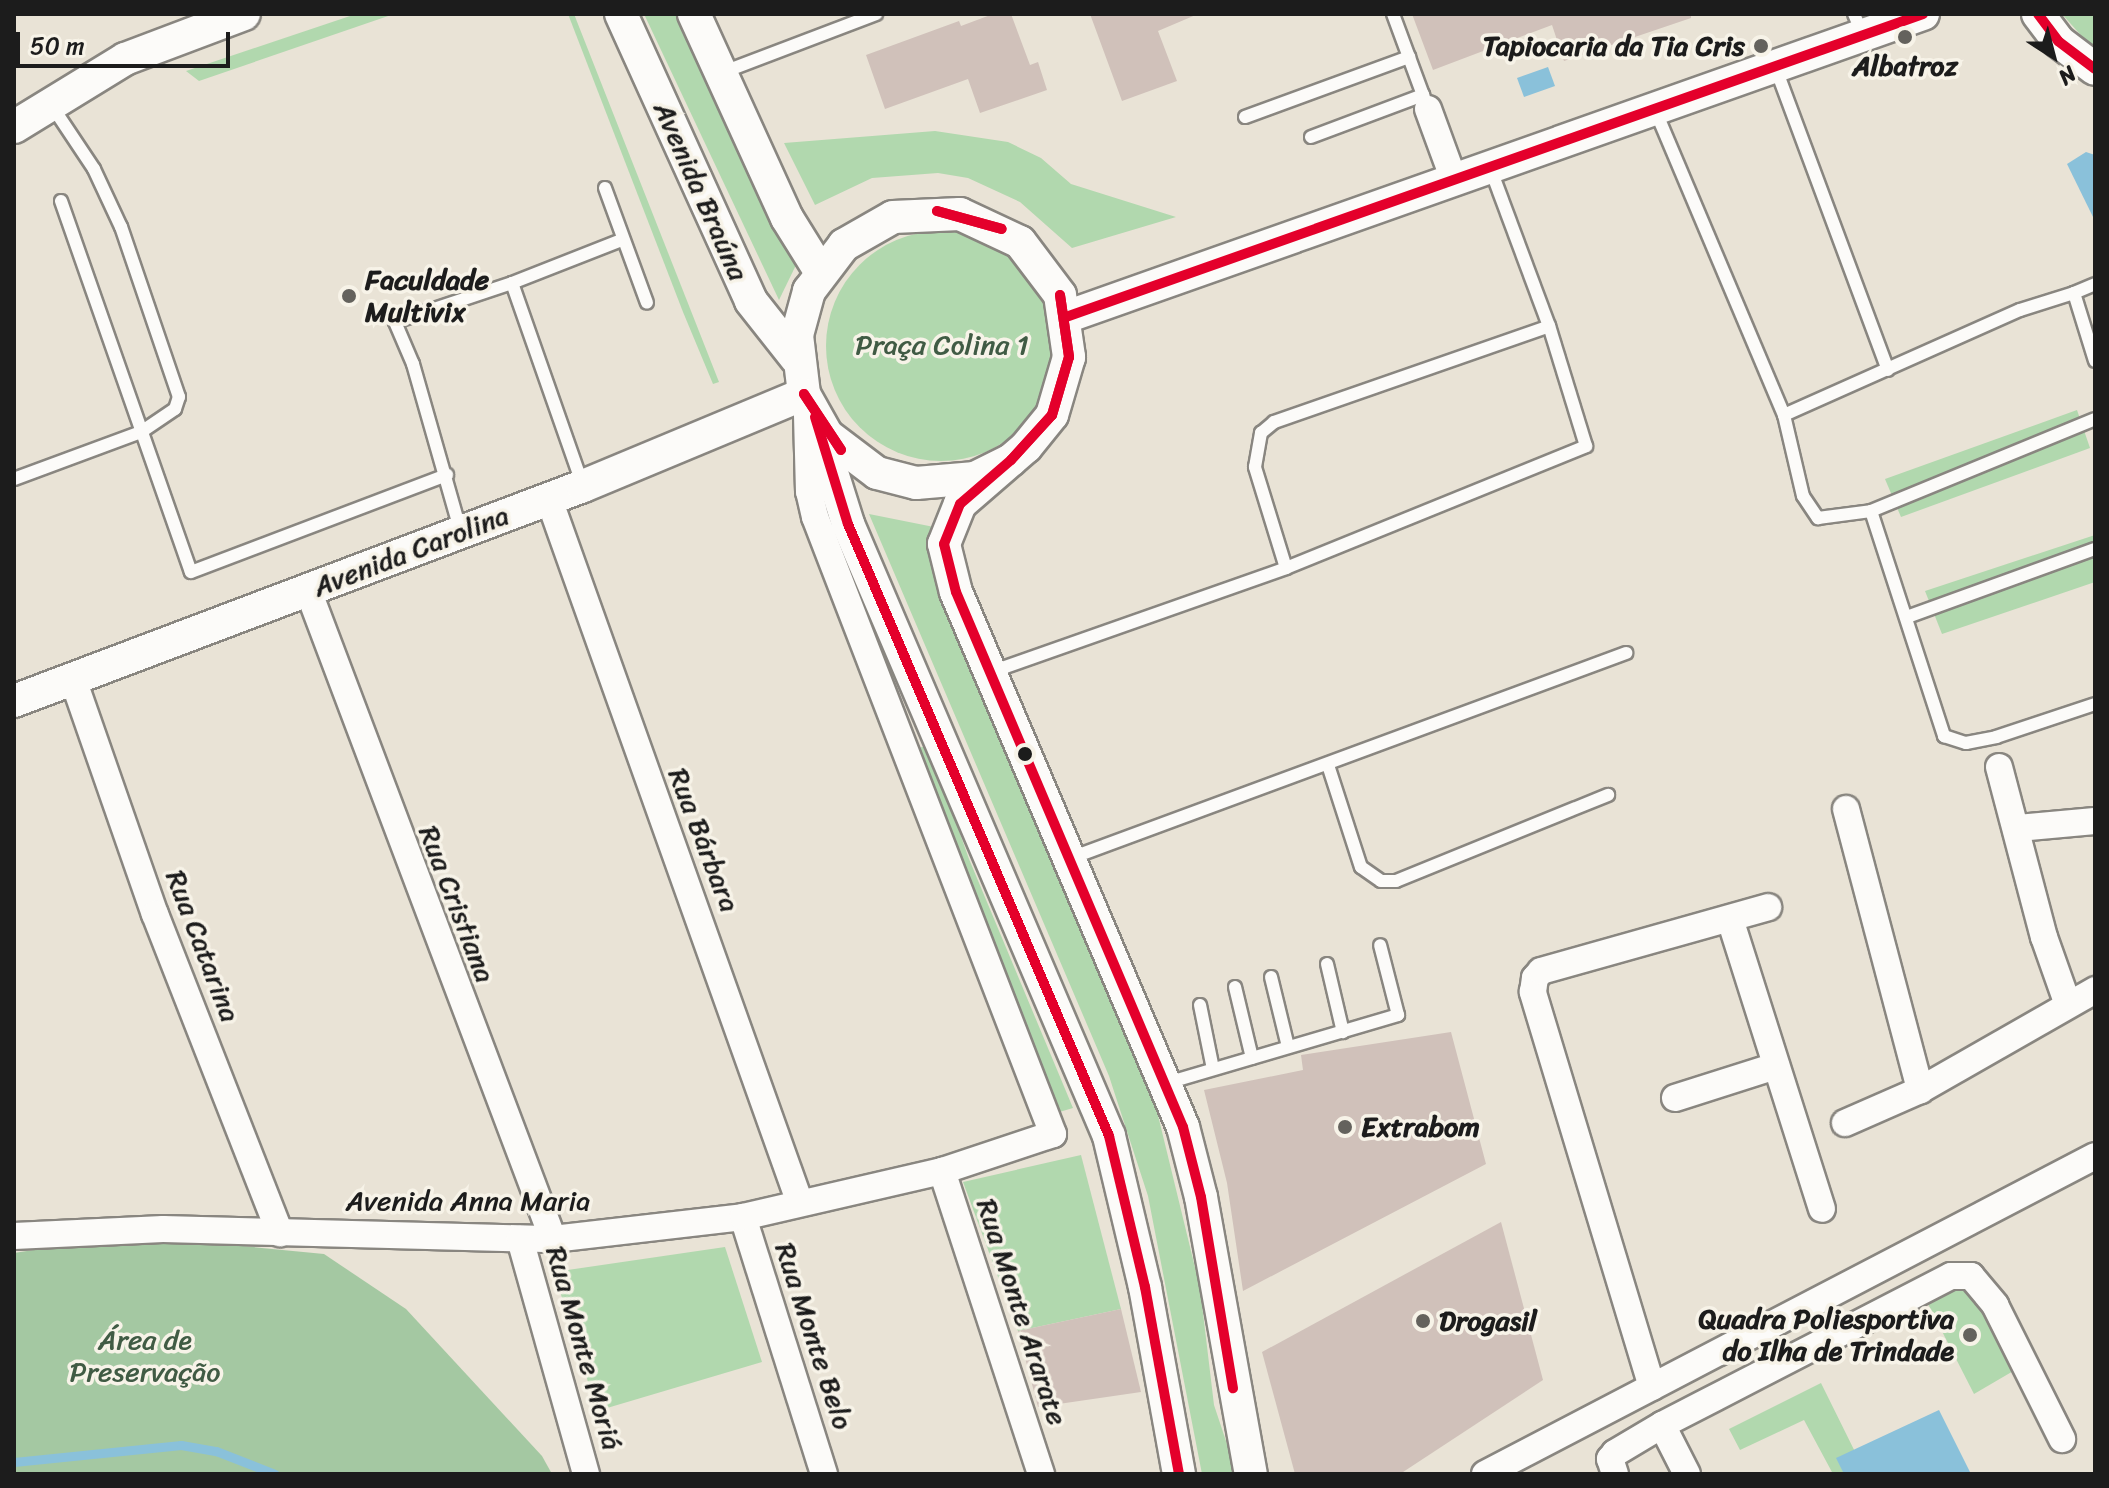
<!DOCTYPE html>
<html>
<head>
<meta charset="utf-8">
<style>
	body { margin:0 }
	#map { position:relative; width:2109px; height:1488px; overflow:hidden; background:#e9e3d6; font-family:Sriracha,sans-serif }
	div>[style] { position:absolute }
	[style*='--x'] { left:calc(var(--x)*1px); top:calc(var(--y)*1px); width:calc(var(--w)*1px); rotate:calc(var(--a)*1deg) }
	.green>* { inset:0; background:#b1d8ae }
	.round { border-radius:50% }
	.forest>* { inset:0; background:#a4c8a2 }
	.water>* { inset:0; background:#8ac1da }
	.stream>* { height:9px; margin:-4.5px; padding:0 4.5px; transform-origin:4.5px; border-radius:4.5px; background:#8ac1da }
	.building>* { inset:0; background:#d0c1ba }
	.roads { filter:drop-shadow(2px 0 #898680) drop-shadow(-2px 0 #898680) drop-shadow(0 2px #898680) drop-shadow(0 -2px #898680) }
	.service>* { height:12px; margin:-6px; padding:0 6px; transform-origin:6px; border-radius:6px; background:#fcfbf9 }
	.minor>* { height:26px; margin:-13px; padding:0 13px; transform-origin:13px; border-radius:13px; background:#fcfbf9 }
	.tertiary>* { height:32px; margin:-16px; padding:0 16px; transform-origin:16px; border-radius:16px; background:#fcfbf9 }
	.bus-1>* { height:10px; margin:-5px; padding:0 5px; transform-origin:5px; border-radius:5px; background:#e4002b }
	.dots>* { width:22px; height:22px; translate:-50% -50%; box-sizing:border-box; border:4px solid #f7f3e8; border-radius:50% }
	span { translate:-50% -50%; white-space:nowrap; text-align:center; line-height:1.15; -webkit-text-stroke:7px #f7f3e8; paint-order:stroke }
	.poi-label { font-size:28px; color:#1c1c1c; font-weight:700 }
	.right { translate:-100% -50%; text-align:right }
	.left { translate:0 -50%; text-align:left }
	.street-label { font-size:28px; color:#1c1c1c }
	.park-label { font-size:28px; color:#405b44 }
	.frame { position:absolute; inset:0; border:16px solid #1c1c1c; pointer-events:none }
	.north { position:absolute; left:2013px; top:16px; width:80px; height:80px; -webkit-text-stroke:6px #f7f3e8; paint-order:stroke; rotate:144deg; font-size:22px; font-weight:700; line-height:32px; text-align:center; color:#1c1c1c }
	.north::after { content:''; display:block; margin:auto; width:28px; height:36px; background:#1c1c1c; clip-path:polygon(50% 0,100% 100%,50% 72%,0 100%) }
	.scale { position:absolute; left:16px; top:32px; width:214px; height:36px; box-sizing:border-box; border:4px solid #1c1c1c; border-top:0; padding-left:10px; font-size:24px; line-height:28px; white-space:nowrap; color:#1c1c1c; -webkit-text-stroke:6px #f7f3e8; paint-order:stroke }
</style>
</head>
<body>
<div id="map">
	<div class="green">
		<i style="clip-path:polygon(356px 14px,394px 14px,199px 81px,186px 71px)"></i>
		<i style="clip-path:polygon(568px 14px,574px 14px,719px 382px,713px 384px,683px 312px)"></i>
		<i style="clip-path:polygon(644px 14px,683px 14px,796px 265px,779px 300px)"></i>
		<i style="clip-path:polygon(2062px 14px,2095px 14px,2095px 46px,2086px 41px)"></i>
		<i style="clip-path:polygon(935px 131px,1008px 142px,1041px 158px,1071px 184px,1176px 217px,1072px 248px,1020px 202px,968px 178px,938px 173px,872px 178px,815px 205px,784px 143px)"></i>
		<i class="round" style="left:826px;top:231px;width:230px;height:230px"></i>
		<i style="clip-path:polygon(2077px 410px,2090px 448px,1901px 517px,1885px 479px)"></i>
		<i style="clip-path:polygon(869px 514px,934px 527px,935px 582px,1155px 1103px,1200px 1288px,1214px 1405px,1237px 1474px,1202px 1474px,1148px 1196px,1109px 1076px)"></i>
		<i style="clip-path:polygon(2095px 535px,2095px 582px,1942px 634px,1925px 591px)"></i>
		<i style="clip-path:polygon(929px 746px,969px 859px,1073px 1108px,1056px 1113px,916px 748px)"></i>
		<i style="clip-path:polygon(1081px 1155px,1121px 1309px,1018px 1331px,963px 1182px)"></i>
		<i style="clip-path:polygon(725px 1247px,762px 1362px,597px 1411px,554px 1272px)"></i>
		<i style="clip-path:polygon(1966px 1280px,2015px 1370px,1974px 1394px,1926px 1300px)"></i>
		<i style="clip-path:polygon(1821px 1383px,1866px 1474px,1833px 1474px,1804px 1420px,1740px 1450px,1729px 1429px)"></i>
	</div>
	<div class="forest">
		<i style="clip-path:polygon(130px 1235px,324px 1254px,406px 1309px,542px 1456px,552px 1474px,14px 1474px,14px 1253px)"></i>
	</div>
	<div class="water">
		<i style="clip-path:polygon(1548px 67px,1555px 86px,1524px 97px,1517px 78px)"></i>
		<i style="clip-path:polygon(2086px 152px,2095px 155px,2094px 219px,2067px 164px)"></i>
		<i style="clip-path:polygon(1939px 1410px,1971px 1474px,1844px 1474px,1836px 1458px)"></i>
	</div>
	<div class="stream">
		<i style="--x:14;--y:1462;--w:168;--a:-5.8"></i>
		<i style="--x:181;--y:1445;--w:36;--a:10"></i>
		<i style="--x:216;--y:1451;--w:63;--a:21.3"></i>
	</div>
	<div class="building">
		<i style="clip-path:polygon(993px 14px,1011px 14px,1030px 65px,1038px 62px,1047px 90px,980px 113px,968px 79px,885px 109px,866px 55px,959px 21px,961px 26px)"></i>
		<i style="clip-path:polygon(1090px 14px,1198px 14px,1158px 31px,1177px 81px,1122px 101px)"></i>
		<i style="clip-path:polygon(1412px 14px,1691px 14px,1691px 18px,1564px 61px,1552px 25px,1433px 70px)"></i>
		<i style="clip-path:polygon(1451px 1032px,1486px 1164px,1243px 1291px,1227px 1183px,1204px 1090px,1303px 1070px,1301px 1055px)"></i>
		<i style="clip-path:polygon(1501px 1222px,1543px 1380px,1400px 1474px,1295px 1474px,1262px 1352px)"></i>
		<i style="clip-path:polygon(1121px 1309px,1141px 1392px,1038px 1407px,1018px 1331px)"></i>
	</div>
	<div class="roads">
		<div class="service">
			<i style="--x:1393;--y:14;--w:95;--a:69.7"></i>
			<i style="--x:1854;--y:14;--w:23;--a:67"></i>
			<i style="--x:1776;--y:69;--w:321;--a:69.6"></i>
			<i style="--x:721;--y:73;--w:166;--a:-20.8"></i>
			<i style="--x:1656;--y:112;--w:329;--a:67.1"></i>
			<i style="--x:1784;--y:415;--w:83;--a:76.8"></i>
			<i style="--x:1803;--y:496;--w:27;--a:56"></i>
			<i style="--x:1818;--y:518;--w:53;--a:-7.5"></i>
			<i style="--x:1871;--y:511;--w:237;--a:72"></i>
			<i style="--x:1944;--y:736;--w:23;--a:18"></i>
			<i style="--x:1966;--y:743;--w:31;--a:-11"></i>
			<i style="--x:1996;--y:737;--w:104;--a:-18.4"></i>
			<i style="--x:1245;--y:117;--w:175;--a:-20.1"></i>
			<i style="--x:1311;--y:137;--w:120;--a:-20.6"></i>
			<i style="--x:605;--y:188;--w:122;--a:69.9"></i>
			<i style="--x:61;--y:201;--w:393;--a:70.7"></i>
			<i style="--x:191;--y:572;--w:274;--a:-20.8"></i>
			<i style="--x:512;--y:283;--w:118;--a:-21.4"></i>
			<i style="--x:2074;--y:293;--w:23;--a:-23"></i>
			<i style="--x:1784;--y:415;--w:258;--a:-24"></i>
			<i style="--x:2020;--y:310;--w:57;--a:-17.5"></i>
			<i style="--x:2074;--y:293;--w:71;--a:72.8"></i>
			<i style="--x:14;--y:479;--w:135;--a:-20.3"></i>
			<i style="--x:141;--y:432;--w:41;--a:-34.1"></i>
			<i style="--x:175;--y:409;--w:13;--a:-72"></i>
			<i style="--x:179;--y:397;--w:180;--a:-108.8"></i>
			<i style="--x:121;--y:227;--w:64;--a:-115"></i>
			<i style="--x:94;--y:169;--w:76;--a:-123.7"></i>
			<i style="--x:1871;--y:511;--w:242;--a:-22.3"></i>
			<i style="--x:460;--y:529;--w:172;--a:-105.9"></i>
			<i style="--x:413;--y:364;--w:46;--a:-113.2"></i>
			<i style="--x:395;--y:322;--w:123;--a:-18.4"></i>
			<i style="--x:512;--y:283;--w:212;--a:70.7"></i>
			<i style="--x:1286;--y:568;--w:106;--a:-107.1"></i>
			<i style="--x:1255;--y:467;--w:35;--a:-80"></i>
			<i style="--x:1261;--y:433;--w:17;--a:-40"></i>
			<i style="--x:1274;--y:422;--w:291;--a:-19.2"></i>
			<i style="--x:1907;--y:617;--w:200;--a:-19.9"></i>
			<i style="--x:991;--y:672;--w:313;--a:-19.4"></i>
			<i style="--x:1286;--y:568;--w:324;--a:-22.1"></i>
			<i style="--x:1586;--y:446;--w:126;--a:-107.1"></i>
			<i style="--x:1549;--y:326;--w:166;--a:-110.4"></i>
			<i style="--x:1328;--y:765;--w:107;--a:72.1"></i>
			<i style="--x:1361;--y:867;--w:24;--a:35"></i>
			<i style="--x:1381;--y:881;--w:15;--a:0"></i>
			<i style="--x:1396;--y:881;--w:229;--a:-22.1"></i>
			<i style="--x:1071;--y:858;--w:592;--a:-20.27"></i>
			<i style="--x:1327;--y:964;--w:70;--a:76.8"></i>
			<i style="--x:1271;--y:977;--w:72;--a:76.3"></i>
			<i style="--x:1235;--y:987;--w:73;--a:76.5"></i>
			<i style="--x:1200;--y:1005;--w:65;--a:78.5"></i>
			<i style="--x:1167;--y:1083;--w:241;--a:-16.4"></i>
			<i style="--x:1398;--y:1015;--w:72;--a:-104.4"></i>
		</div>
		<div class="minor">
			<i style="--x:1428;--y:109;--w:76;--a:69.9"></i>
			<i style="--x:549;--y:499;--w:747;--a:70.38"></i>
			<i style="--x:308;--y:590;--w:694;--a:69.32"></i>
			<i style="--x:73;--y:679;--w:249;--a:70.8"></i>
			<i style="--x:155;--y:914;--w:343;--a:68.6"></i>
			<i style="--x:1999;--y:767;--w:176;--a:75.2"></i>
			<i style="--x:2044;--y:937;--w:69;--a:70.5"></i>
			<i style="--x:1846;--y:809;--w:291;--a:75.2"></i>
			<i style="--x:2018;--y:828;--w:77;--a:-5.2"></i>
			<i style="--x:1730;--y:919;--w:304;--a:72.4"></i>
			<i style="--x:1675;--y:1098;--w:106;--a:-17.6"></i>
			<i style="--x:1845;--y:1123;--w:82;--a:-23.7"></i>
			<i style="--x:1920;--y:1090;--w:202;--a:-29.7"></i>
			<i style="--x:942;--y:1171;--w:319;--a:71.9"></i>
			<i style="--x:743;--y:1217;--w:269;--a:72.5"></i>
			<i style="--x:14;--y:1236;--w:149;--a:-2.7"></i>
			<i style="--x:163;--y:1229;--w:390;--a:1.5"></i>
			<i style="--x:553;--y:1239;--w:191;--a:-6.6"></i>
			<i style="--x:743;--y:1217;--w:204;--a:-13"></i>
			<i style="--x:942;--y:1171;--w:117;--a:-18.4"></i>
			<i style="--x:1053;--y:1134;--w:661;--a:-111.09"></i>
			<i style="--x:815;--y:517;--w:26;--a:-103"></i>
			<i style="--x:809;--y:492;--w:77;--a:-91.5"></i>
			<i style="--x:520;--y:1239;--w:244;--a:74.3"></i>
			<i style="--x:1652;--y:1387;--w:413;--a:-106.8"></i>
			<i style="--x:1533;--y:992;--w:14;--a:-82"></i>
			<i style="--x:1535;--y:978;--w:9;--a:-49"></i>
			<i style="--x:1541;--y:971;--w:236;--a:-15.7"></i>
			<i style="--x:1662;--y:1425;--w:55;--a:63"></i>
			<i style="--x:1485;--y:1474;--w:688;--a:-27.53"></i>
			<i style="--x:1615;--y:1474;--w:16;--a:-108"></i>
			<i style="--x:1610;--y:1459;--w:8;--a:-50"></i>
			<i style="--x:1615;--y:1453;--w:55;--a:-30.8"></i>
			<i style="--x:1662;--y:1425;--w:325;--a:-27.3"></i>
			<i style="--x:1951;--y:1276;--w:20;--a:0"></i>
			<i style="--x:1971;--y:1276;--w:38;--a:50"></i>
			<i style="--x:1995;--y:1305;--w:150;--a:63.4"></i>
		</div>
		<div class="tertiary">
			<i style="--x:621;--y:14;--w:315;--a:65.6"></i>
			<i style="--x:751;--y:301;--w:73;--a:51.7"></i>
			<i style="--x:694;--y:14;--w:224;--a:65.5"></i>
			<i style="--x:787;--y:218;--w:62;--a:58.1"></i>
			<i style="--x:2038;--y:14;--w:34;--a:53"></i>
			<i style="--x:2058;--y:41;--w:46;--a:37.1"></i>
			<i style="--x:14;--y:127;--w:130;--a:-31.5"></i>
			<i style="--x:125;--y:59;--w:127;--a:-20.7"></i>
			<i style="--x:1066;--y:317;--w:909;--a:-19.47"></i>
			<i style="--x:818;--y:428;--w:101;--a:72.6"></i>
			<i style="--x:848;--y:524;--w:665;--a:66.9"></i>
			<i style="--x:1109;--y:1136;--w:155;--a:76.6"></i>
			<i style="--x:1145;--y:1287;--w:190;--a:79.7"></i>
			<i style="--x:1011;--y:460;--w:40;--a:153.4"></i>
			<i style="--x:975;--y:478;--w:59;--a:175.2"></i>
			<i style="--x:916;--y:483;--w:40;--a:-165.6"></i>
			<i style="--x:877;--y:473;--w:63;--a:-142.8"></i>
			<i style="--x:827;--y:435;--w:47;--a:-119.3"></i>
			<i style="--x:804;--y:394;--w:59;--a:-96.8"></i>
			<i style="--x:797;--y:335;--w:46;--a:-74.7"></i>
			<i style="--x:809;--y:291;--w:58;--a:-52.7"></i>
			<i style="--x:844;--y:245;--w:56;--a:-29.7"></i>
			<i style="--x:893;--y:217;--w:67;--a:-2.6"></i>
			<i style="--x:960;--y:214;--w:66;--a:25"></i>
			<i style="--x:1020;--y:242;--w:66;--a:53"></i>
			<i style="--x:1060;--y:295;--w:63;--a:81.7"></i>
			<i style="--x:1069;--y:357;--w:60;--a:106.3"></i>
			<i style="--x:1052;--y:415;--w:41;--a:129.1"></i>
			<i style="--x:1026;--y:447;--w:87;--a:139.2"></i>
			<i style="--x:960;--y:504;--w:43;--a:111.8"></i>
			<i style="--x:944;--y:544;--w:49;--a:76"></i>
			<i style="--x:956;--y:592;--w:581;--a:67.01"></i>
			<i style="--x:1183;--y:1127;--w:72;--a:75.6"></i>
			<i style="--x:1201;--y:1197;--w:281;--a:79.8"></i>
			<i style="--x:14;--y:701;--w:608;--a:-20.7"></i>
			<i style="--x:583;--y:486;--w:239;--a:-22.6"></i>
		</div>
	</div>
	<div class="bus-1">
		<i style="--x:2038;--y:14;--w:34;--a:53"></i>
		<i style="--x:2058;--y:41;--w:46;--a:37.1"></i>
		<i style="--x:937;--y:211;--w:67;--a:15.5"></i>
		<i style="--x:937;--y:211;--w:67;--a:15.5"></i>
		<i style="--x:1060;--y:295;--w:63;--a:81.7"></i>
		<i style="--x:1060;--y:295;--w:63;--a:81.7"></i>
		<i style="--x:1066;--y:317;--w:909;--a:-19.47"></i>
		<i style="--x:804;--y:394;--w:67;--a:56.5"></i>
		<i style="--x:804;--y:394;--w:67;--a:56.5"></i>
		<i style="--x:1052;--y:415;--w:60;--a:-73.7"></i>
		<i style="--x:1052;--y:415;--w:60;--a:-73.7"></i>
		<i style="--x:815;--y:417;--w:112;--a:72.9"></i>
		<i style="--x:848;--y:524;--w:665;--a:66.9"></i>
		<i style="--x:1109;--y:1136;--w:155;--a:76.6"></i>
		<i style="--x:1145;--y:1287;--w:190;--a:79.7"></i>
		<i style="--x:1011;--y:460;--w:61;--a:-47.7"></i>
		<i style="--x:1011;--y:460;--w:61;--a:-47.7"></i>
		<i style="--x:1011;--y:460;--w:67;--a:139.2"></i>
		<i style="--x:960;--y:504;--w:43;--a:111.8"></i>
		<i style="--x:944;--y:544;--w:49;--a:76"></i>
		<i style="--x:956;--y:592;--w:581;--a:67.01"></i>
		<i style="--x:1183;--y:1127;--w:72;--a:75.6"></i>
		<i style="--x:1201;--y:1197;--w:194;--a:80.5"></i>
	</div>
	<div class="dots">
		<i style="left:1905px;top:37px;background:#64625d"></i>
		<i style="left:1761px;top:46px;background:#64625d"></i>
		<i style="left:349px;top:296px;background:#64625d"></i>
		<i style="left:1025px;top:754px;background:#1c1c1c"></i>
		<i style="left:1345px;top:1127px;background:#64625d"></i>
		<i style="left:1423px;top:1321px;background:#64625d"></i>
		<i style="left:1970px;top:1335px;background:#64625d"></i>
	</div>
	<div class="poi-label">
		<span class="right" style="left:1745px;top:46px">Tapiocaria da Tia Cris</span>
		<span style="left:1905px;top:66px">Albatroz</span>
		<span class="left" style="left:365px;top:296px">Faculdade<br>Multivix</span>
		<span class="left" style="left:1361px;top:1127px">Extrabom</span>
		<span class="right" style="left:1954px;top:1335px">Quadra Poliesportiva<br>do Ilha de Trindade</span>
		<span class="left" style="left:1439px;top:1321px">Drogasil</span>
	</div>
	<div class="street-label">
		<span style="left:701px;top:191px;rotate:66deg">Avenida Braúna</span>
		<span style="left:411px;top:551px;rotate:-21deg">Avenida Carolina</span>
		<span style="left:704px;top:840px;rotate:69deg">Rua Bárbara</span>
		<span style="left:457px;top:904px;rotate:69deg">Rua Cristiana</span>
		<span style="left:203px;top:946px;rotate:69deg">Rua Catarina</span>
		<span style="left:468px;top:1201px">Avenida Anna Maria</span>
		<span style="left:1022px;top:1312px;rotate:72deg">Rua Monte Ararate</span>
		<span style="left:814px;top:1336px;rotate:72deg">Rua Monte Belo</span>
		<span style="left:584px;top:1348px;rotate:74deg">Rua Monte Moriá</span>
	</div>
	<div class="park-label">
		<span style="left:942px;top:345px">Praça Colina 1</span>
		<span style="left:145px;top:1356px">Área de<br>Preservação</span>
	</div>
	<div class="frame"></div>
	<div class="north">N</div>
	<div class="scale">50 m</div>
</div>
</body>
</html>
